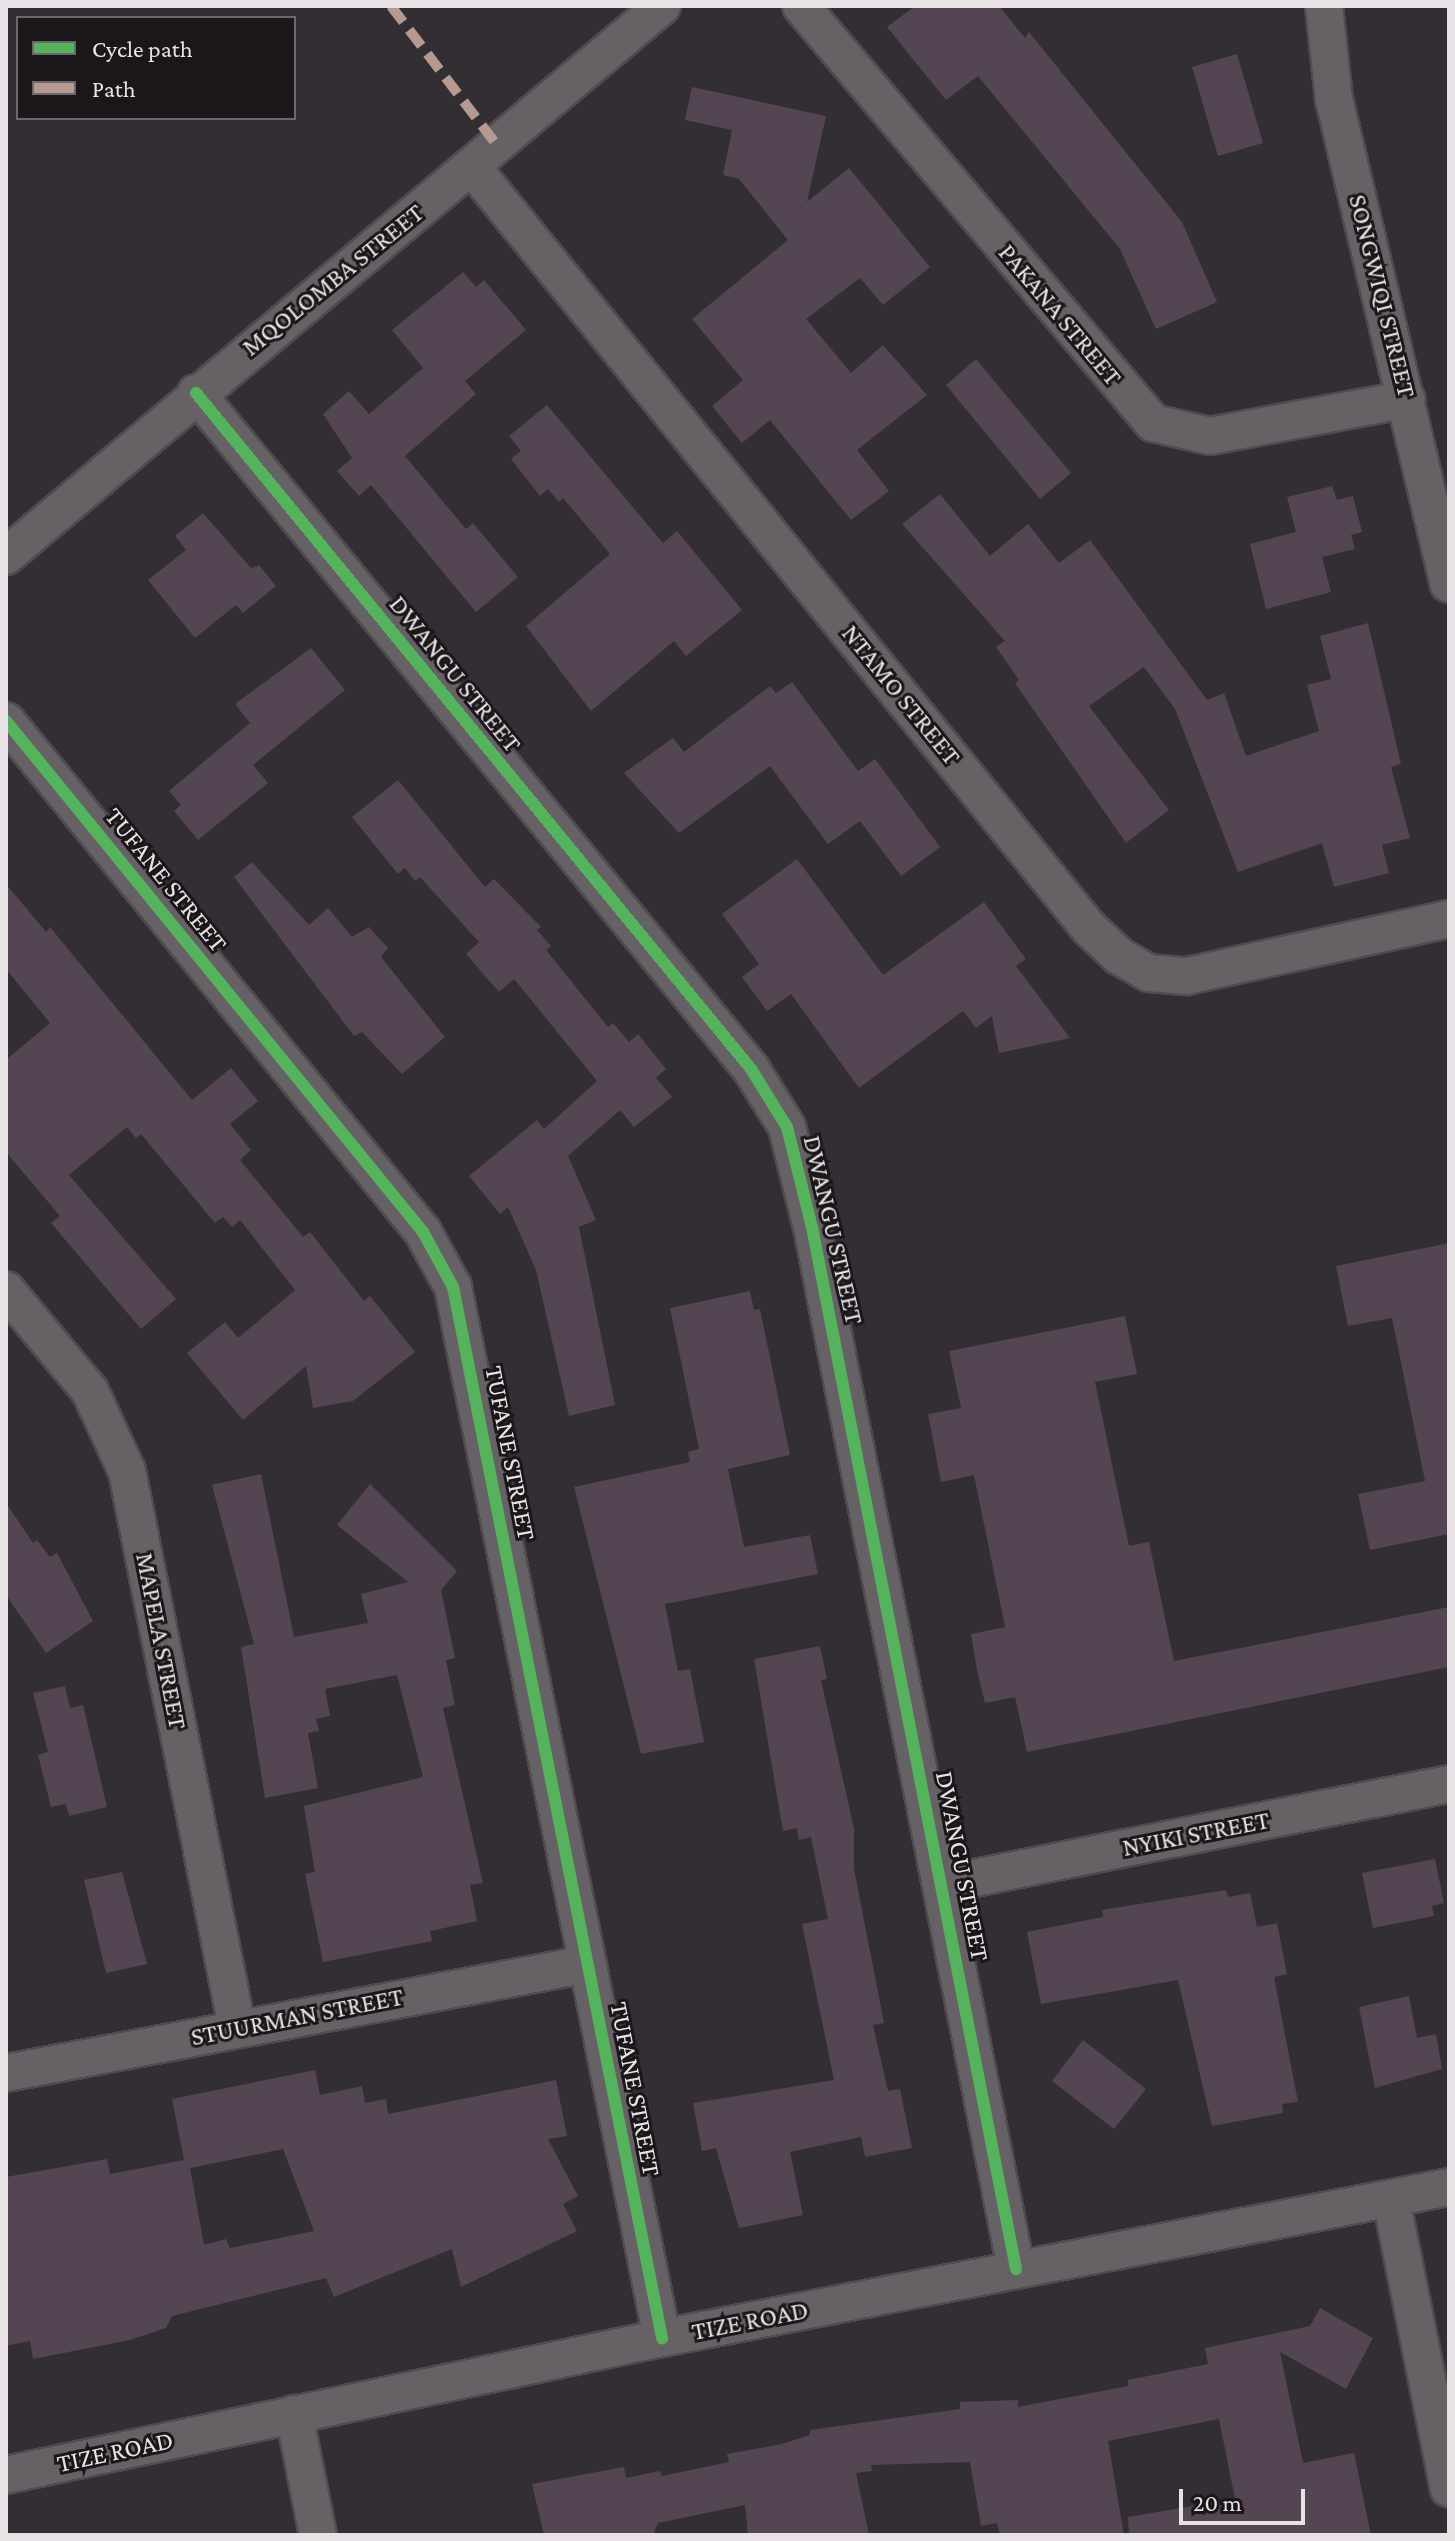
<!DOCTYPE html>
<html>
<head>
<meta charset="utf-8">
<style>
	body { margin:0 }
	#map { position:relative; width:1455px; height:2541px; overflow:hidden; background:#332e33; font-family:"Crimson Pro",serif }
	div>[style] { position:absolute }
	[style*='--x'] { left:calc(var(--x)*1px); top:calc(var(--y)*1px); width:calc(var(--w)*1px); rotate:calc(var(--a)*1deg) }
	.building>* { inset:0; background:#534652 }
	.roads { filter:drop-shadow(2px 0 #504b50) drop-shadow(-2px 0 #504b50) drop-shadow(0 2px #504b50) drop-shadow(0 -2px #504b50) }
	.minor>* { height:36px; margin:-18px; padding:0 18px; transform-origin:18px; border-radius:18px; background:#656165 }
	.quiet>* { height:10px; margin-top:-5px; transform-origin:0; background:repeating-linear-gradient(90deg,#b69a8f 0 20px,transparent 0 30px) }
	.cycleway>* { height:12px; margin:-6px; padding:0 6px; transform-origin:6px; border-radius:6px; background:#56b35d }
	span { translate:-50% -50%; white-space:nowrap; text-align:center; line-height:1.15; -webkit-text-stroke:6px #1a1619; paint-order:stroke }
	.street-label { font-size:26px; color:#e8e2e7 }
	.frame { position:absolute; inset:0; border:8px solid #e8e2e7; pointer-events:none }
	.legend { position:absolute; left:16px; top:16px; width:280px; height:104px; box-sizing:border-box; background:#1a1619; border:2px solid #6c686b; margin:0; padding:10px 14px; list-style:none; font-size:24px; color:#e8e2e7 }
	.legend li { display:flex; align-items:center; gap:16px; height:40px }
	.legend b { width:40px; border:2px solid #6c686b }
	.scale { position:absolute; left:1179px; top:2489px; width:126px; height:36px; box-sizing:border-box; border:4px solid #e8e2e7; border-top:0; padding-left:10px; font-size:24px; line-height:28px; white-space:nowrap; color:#e8e2e7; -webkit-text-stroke:6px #1a1619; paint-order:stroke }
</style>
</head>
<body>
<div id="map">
	<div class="building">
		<i style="clip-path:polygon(915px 6px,999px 6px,1025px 38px,1029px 32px,1182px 222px,1217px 302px,1156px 329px,1120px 249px,978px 76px,946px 100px,887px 27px)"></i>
		<i style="clip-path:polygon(1237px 54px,1263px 143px,1218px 156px,1192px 67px)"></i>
		<i style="clip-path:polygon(692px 87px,826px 116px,807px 202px,849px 168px,930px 267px,883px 305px,860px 278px,806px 319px,851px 373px,883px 345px,927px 395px,857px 450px,889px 491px,851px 520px,770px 420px,742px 443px,712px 406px,743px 380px,692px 319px,788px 240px,739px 179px,723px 175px,732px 130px,685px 120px)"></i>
		<i style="clip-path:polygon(463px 272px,476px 287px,484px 280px,526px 330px,465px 381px,476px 394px,405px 456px,466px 529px,473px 523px,518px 577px,476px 612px,371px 485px,359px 496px,337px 471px,352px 458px,323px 414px,349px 391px,369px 414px,423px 368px,392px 330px)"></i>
		<i style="clip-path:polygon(976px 359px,1071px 473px,1040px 499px,946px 385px)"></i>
		<i style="clip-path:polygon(547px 405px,663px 543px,677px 531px,742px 610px,686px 656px,674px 641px,591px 711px,526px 626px,610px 554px,563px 498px,559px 502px,548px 489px,540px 496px,511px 459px,521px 451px,509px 436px)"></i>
		<i style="clip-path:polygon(1332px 486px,1337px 500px,1353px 496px,1362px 532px,1351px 535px,1355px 549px,1322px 557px,1331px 592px,1266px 609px,1250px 544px,1296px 532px,1287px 497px)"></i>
		<i style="clip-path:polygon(940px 494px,990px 556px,1028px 524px,1059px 563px,1090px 540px,1207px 700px,1224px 693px,1246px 756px,1319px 731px,1307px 685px,1331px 679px,1320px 636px,1368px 623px,1401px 764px,1391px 767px,1410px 838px,1382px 845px,1389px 873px,1334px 887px,1322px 843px,1238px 872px,1175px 709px,1144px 667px,1089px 706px,1169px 810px,1126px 843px,1015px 683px,1019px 680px,996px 647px,1005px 641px,902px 524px)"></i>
		<i style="clip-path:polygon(203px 513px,251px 568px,259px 565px,276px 586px,243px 613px,236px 605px,195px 638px,148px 580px,186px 550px,175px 536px)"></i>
		<i style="clip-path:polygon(311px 648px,345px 690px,253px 765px,268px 783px,198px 840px,174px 811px,181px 805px,169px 791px,250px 723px,235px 704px)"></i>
		<i style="clip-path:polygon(792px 682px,858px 771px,875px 759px,940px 847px,901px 876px,860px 821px,828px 844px,770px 766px,679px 833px,624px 773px,673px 738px,684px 752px,770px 686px,776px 693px)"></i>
		<i style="clip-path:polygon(398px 780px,485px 887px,494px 879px,541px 927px,537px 930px,551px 946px,546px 950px,608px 1027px,613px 1023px,629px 1042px,638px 1034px,666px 1069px,656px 1078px,672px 1097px,634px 1127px,620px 1110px,568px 1156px,596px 1220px,579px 1227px,615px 1405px,569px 1416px,536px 1270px,508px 1207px,500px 1214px,469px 1176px,537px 1120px,544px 1129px,597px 1081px,514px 979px,499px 992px,466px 954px,479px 942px,420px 877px,415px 881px,405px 868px,398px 874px,352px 817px)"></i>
		<i style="clip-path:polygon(797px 859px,883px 975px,984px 902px,1026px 959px,1016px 966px,1070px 1038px,999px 1053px,992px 1016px,976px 1028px,963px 1011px,859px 1088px,791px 994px,767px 1011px,742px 977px,759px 964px,722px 914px)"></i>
		<i style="clip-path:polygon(252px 862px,309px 925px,328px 908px,352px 937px,369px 927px,388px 948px,381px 957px,445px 1037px,402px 1074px,362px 1032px,354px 1036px,234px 877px)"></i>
		<i style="clip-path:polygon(6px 884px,46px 932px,50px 927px,192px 1100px,231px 1068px,258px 1101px,230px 1124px,251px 1150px,240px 1160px,303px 1237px,310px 1232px,364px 1301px,370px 1296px,415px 1352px,353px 1401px,313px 1408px,306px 1366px,243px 1420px,187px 1353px,225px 1322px,238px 1338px,295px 1290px,240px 1220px,232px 1227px,223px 1217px,215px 1223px,141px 1134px,136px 1138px,127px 1127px,69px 1175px,176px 1299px,141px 1329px,51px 1223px,60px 1216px,6px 1152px,6px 1060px,50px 1023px,6px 969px)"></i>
		<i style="clip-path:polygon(1449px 1243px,1449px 1534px,1370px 1550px,1358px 1494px,1425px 1481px,1392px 1318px,1348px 1326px,1336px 1266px)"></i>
		<i style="clip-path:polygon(750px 1291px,754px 1310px,760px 1309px,790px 1455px,728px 1469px,744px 1547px,810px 1535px,818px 1574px,665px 1604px,678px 1671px,690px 1669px,704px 1742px,641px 1754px,574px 1487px,690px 1462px,688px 1452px,699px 1449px,670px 1308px)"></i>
		<i style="clip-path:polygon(1125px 1316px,1137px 1374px,1095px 1382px,1129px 1546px,1149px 1542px,1174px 1661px,1449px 1607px,1449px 1667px,1027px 1752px,1015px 1697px,985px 1703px,977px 1670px,971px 1634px,1005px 1627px,974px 1475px,941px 1482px,928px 1414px,961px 1408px,949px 1351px)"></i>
		<i style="clip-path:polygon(261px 1474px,294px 1637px,368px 1623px,361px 1594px,408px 1582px,337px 1525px,370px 1484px,457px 1571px,441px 1590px,455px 1658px,446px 1660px,455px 1705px,443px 1708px,483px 1883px,470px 1885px,477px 1921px,430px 1931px,432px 1941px,323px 1962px,305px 1874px,315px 1872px,304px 1806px,423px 1777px,397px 1675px,325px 1689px,330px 1716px,316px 1719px,319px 1731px,308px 1733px,318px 1788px,265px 1798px,241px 1647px,254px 1644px,212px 1485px)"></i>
		<i style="clip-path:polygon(6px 1503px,33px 1543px,37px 1540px,50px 1557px,57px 1553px,93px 1621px,46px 1653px,6px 1595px)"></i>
		<i style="clip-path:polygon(820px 1646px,827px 1679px,821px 1680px,854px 1829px,854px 1869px,884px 2023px,873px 2025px,888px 2091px,900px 2089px,912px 2148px,865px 2157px,861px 2137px,790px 2152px,803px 2215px,739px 2228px,716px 2148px,702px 2151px,693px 2103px,834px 2080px,802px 1924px,828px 1919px,811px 1837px,799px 1840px,797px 1828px,783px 1831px,754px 1659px)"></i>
		<i style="clip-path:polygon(65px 1686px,70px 1708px,83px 1705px,107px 1807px,69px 1816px,66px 1804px,51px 1807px,38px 1755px,48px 1752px,33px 1693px)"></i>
		<i style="clip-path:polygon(1435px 1859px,1444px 1903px,1432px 1906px,1434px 1916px,1373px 1928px,1362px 1873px)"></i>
		<i style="clip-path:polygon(122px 1872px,147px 1964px,106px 1973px,84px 1880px)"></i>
		<i style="clip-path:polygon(1226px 1890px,1228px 1897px,1250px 1893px,1257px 1927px,1277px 1923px,1287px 1974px,1274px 1977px,1298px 2102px,1282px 2104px,1283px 2113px,1212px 2126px,1178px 1980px,1041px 2004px,1027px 1932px,1103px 1917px,1102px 1910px)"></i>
		<i style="clip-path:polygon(1409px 1996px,1417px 2038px,1436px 2034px,1442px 2069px,1375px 2088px,1359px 2007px)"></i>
		<i style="clip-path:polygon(1083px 2040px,1146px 2089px,1114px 2129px,1052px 2081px)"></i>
		<i style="clip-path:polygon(evenodd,315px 2070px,320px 2095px,362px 2086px,365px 2103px,386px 2099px,388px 2114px,556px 2080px,567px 2136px,548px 2139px,578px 2196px,563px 2204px,577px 2231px,461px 2287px,452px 2249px,334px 2297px,326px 2278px,172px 2316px,166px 2328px,130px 2340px,33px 2359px,30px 2341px,6px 2346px,6px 2177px,107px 2159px,110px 2174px,184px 2160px,172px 2099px,315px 2070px,283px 2149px,314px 2231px,230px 2248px,226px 2239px,204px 2245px,190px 2168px,283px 2149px)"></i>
		<i style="clip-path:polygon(1320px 2308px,1373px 2338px,1346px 2389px,1280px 2352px,1303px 2463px,1354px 2453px,1371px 2535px,1129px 2535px,1128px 2517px,1235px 2499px,1219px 2419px,1108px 2441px,1124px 2535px,1000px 2535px,997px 2523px,981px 2526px,970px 2462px,871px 2465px,872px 2471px,856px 2473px,869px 2535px,748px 2535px,745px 2505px,658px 2523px,653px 2535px,544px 2535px,532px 2484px,624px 2467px,626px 2478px,660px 2471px,662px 2476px,729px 2462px,727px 2454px,782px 2444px,810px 2435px,810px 2430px,960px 2409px,960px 2402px,1018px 2400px,1018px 2407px,1128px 2386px,1128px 2380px,1208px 2364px,1205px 2348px,1310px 2326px)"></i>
	</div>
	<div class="roads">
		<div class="minor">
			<i style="--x:801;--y:6;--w:546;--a:49.83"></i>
			<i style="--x:1153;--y:423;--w:58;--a:12.8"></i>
			<i style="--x:1210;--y:436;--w:200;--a:-10.6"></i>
			<i style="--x:1324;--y:6;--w:94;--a:83.9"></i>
			<i style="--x:1334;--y:99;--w:498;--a:76.7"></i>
			<i style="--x:472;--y:167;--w:980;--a:50.97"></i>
			<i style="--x:1089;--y:928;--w:41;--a:43"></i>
			<i style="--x:1119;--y:956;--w:34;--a:30"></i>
			<i style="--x:1149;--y:973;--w:38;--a:5"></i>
			<i style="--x:1187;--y:976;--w:268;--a:-12.3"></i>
			<i style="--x:196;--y:393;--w:875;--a:50.61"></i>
			<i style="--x:751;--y:1069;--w:68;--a:58.2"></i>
			<i style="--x:787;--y:1127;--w:103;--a:76"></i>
			<i style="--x:812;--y:1227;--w:1062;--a:78.92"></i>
			<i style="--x:6;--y:556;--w:856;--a:-39.98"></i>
			<i style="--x:6;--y:721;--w:660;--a:50.78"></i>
			<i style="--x:423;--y:1232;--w:63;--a:61.4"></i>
			<i style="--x:453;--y:1287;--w:1072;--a:78.75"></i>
			<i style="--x:6;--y:1290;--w:131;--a:50.3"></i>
			<i style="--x:90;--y:1391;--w:88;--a:65.2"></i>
			<i style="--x:127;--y:1471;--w:567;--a:78.81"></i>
			<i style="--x:944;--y:1884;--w:515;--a:-11.2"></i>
			<i style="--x:6;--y:2073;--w:592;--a:-10.61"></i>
			<i style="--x:1391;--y:2199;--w:295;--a:78.7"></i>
			<i style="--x:294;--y:2414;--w:123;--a:78.8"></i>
			<i style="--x:6;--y:2475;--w:670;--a:-11.8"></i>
			<i style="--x:662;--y:2338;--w:801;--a:-10.86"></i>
		</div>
	</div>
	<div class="quiet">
		<i style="--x:391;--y:6;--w:175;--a:52.7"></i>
	</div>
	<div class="cycleway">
		<i style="--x:196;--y:393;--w:875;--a:50.61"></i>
		<i style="--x:751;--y:1069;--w:68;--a:58.2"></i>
		<i style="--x:787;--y:1127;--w:103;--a:76"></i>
		<i style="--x:812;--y:1227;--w:1062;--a:78.92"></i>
		<i style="--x:6;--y:721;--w:660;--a:50.78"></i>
		<i style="--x:423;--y:1232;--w:63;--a:61.4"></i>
		<i style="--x:453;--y:1287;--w:1072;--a:78.75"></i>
	</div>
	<div class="street-label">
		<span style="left:333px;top:280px;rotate:-39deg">MQOLOMBA STREET</span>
		<span style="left:1382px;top:296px;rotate:76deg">SONGWIQI STREET</span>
		<span style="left:1060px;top:315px;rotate:50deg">PAKANA STREET</span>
		<span style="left:455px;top:674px;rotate:51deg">DWANGU STREET</span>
		<span style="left:901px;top:695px;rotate:51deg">NTAMO STREET</span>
		<span style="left:166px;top:880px;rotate:51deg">TUFANE STREET</span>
		<span style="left:833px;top:1230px;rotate:77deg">DWANGU STREET</span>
		<span style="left:510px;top:1453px;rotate:79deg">TUFANE STREET</span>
		<span style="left:161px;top:1641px;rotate:79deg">MAPELA STREET</span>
		<span style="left:1196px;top:1834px;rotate:-11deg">NYIKI STREET</span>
		<span style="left:962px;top:1866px;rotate:79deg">DWANGU STREET</span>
		<span style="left:297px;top:2017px;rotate:-11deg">STUURMAN STREET</span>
		<span style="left:635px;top:2089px;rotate:79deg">TUFANE STREET</span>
		<span style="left:750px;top:2321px;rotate:-11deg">TIZE ROAD</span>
		<span style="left:115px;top:2452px;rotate:-12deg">TIZE ROAD</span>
	</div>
	<div class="frame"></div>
	<ul class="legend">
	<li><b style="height:10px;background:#56b35d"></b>Cycle path</li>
	<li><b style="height:10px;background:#b69a8f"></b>Path</li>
	</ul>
	<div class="scale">20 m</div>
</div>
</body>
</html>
